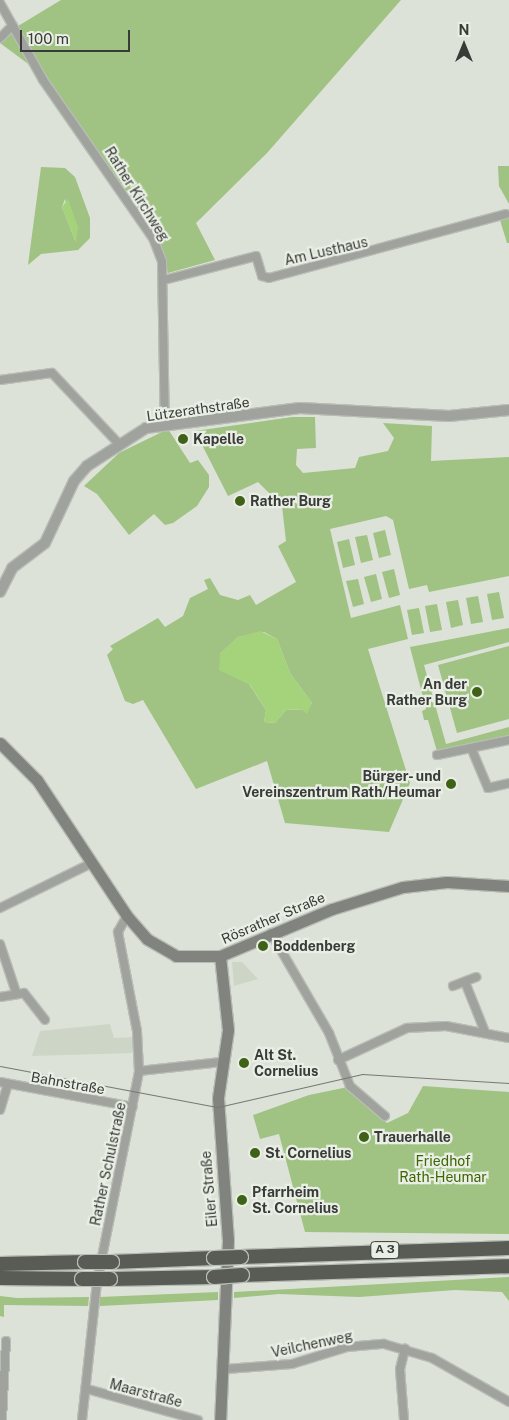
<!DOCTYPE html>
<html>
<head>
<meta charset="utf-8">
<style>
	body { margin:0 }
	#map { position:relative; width:509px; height:1420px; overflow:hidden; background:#dce2d8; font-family:"Public Sans",sans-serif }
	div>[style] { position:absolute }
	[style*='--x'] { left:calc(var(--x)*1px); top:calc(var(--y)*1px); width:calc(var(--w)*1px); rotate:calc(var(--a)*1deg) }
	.built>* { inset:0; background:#cdd6c6 }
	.green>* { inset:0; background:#a0c283 }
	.water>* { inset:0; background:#a5d37b }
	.roads { filter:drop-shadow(1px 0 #b8bdb5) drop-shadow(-1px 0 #b8bdb5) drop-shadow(0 1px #b8bdb5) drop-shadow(0 -1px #b8bdb5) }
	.minor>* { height:8px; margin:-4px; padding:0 4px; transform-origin:4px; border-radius:4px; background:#a0a29e }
	.tertiary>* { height:10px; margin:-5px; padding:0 5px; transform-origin:5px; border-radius:5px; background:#a0a29e }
	.secondary>* { height:11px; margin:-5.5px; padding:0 5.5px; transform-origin:5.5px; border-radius:5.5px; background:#81847e }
	.motorway>* { height:14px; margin:-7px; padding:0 7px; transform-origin:7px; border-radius:7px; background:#585c54 }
	.tram>* { height:1px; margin:-0.5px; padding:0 0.5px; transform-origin:0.5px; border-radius:0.5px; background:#757973 }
	.bridges { filter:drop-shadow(1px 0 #b8bdb5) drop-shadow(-1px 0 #b8bdb5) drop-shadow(0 1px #b8bdb5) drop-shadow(0 -1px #b8bdb5) }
	.motorway-bridge>* { height:14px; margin:-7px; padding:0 7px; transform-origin:7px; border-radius:7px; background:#585c54 }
	.dots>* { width:14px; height:14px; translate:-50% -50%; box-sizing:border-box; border:2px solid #e9efe5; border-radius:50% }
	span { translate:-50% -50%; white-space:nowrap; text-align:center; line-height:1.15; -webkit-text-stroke:4.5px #e9efe5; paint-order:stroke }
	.shield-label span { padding:1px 4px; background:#e9efe5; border:1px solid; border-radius:4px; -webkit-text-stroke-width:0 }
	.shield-label { font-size:12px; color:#393b38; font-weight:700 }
	.street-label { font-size:14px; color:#393b38 }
	.poi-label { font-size:14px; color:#393b38; font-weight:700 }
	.left { translate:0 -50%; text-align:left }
	.right { translate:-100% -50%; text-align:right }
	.park-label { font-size:14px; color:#3e6503 }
	.north { position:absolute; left:439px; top:20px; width:50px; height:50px; -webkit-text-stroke:4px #e9efe5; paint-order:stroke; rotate:0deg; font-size:14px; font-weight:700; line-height:20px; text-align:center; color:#393b38 }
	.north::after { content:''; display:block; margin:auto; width:18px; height:22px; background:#393b38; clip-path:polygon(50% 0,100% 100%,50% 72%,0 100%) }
	.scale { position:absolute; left:20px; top:30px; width:110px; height:22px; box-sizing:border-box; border:2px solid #393b38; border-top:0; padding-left:6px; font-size:15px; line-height:18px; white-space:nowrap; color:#393b38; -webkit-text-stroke:4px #e9efe5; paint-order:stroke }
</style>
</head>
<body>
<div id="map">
	<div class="built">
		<i style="clip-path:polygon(232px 962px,242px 962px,258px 979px,234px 986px)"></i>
		<i style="clip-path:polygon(110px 1024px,114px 1038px,133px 1037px,134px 1053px,32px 1056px,40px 1031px)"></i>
	</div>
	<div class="green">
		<i style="clip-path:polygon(61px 0,401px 0,267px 153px,196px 223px,215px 260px,168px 273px,151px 229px,43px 71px,18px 26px)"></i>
		<i style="clip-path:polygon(14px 30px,34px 64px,31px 66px,0 43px)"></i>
		<i style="clip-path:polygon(498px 166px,509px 166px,509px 204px,499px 186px)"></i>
		<i style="clip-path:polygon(evenodd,41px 167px,65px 168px,75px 177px,90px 218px,90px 238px,78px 250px,41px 254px,28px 265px,41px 167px,65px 199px,76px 243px,62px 207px,65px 199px)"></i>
		<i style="clip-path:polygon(509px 218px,509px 243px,507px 243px,500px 220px)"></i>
		<i style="clip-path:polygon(evenodd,292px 417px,315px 417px,316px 448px,297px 449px,296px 465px,303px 473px,355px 468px,359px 457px,388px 451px,394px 438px,383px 423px,432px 426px,431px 461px,509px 457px,509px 576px,429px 592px,427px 585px,409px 589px,393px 520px,386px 516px,330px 529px,351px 618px,400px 605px,408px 639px,368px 649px,410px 783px,389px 832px,285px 823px,267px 761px,196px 789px,143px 700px,133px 704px,125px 701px,107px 655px,113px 649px,110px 646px,158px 618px,165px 627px,183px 616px,190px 598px,208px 589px,204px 580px,210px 578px,220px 595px,238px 600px,250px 595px,256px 605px,296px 582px,278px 546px,286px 541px,282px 506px,258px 482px,228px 496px,195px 431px,292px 417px,264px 632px,277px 639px,290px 673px,312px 703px,308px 709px,286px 710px,275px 723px,264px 722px,266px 710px,247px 681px,220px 670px,220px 654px,238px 637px,264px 632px)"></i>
		<i style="clip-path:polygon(168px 429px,190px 463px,198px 460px,209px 475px,209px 487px,197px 506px,173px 523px,165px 525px,154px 514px,129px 535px,97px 494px,84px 486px,119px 453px)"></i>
		<i style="clip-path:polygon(385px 530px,391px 555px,379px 558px,373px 533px)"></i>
		<i style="clip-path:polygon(367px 535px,373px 560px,361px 563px,355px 537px)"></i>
		<i style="clip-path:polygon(349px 539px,355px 565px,343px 568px,337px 542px)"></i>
		<i style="clip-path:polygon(394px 569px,400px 595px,389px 598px,382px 572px)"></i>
		<i style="clip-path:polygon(376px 574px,382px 599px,371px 602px,364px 577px)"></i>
		<i style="clip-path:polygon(358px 579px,364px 604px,353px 607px,346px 581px)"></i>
		<i style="clip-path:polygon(499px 592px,504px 618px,492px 620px,487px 594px)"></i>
		<i style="clip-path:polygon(478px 596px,483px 622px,471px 624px,466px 598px)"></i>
		<i style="clip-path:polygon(458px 600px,463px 625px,451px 628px,446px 602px)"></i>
		<i style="clip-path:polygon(437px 604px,442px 630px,430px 632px,425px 606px)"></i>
		<i style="clip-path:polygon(419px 608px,424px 633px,412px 635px,407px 610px)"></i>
		<i style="clip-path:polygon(509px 628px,509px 642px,424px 665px,446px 744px,509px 727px,509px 735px,438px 755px,428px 720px,424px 720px,422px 711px,426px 709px,410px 647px)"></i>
		<i style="clip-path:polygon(509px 646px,509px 719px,457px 733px,438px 665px)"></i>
		<i style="clip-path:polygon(423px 1086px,509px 1092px,509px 1234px,305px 1232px,279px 1134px,260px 1139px,253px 1115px,309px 1095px,348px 1087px,387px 1123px,408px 1113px)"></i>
		<i style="clip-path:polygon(509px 1277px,509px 1301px,502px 1292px,455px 1290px,359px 1297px,279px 1294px,234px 1298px,234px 1292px)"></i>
		<i style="clip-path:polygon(218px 1292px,218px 1300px,100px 1306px,100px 1297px)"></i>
		<i style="clip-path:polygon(0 1296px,17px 1298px,89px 1297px,88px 1306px,4px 1305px,4px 1317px,0 1316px)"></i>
	</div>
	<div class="water">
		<i style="clip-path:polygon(68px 199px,78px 227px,76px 243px,62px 207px)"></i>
		<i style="clip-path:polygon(260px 631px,277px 639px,290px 673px,312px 703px,307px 714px,301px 709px,286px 710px,275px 723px,264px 722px,266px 710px,250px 685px,219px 670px,220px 654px,228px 646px,238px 637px)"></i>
	</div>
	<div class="roads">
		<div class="minor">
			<i style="--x:0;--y:3;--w:88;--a:60.8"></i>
			<i style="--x:43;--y:80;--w:193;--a:55.2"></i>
			<i style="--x:153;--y:238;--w:25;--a:69"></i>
			<i style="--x:162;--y:261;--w:164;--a:89"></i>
			<i style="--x:0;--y:38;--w:18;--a:-45"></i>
			<i style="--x:164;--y:280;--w:95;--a:-14.6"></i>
			<i style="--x:256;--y:256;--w:21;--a:73"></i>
			<i style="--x:262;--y:276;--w:7;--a:16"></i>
			<i style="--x:269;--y:278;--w:245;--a:-15.1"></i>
			<i style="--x:0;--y:380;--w:52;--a:-7.7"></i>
			<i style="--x:52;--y:373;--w:96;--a:46.7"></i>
			<i style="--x:472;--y:750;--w:41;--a:67.2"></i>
			<i style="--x:488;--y:788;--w:22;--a:-13"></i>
			<i style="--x:437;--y:755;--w:74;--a:-11.8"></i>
			<i style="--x:0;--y:908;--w:102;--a:-26.1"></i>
			<i style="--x:271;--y:933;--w:116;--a:59.9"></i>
			<i style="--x:329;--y:1033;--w:57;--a:68.4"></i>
			<i style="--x:350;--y:1086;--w:46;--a:40.6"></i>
			<i style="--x:0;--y:944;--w:51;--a:71.6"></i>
			<i style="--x:465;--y:982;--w:54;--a:68.2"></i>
			<i style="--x:453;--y:986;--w:25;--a:-21"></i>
			<i style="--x:0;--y:997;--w:24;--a:-9"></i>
			<i style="--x:24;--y:993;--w:34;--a:52"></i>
			<i style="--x:338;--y:1060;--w:76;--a:-24.9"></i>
			<i style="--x:407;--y:1028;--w:39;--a:-3"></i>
			<i style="--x:446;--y:1026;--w:64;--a:10.8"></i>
			<i style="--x:139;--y:1071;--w:83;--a:-6.2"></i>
			<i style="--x:0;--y:1082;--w:135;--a:10.6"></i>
			<i style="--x:0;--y:1110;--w:27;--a:-73"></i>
			<i style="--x:226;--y:1369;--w:66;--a:-4.3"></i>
			<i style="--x:292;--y:1364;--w:58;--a:-17.2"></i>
			<i style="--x:347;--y:1347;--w:37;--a:-5"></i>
			<i style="--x:384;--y:1344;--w:50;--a:16.3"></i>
			<i style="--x:432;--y:1358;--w:89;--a:29.7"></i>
			<i style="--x:87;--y:1389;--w:115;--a:15.6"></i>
			<i style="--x:2;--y:1420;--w:79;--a:-87.1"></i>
			<i style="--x:82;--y:1420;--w:139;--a:-83.8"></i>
			<i style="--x:97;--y:1282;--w:215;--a:-78.7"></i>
			<i style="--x:139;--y:1071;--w:40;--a:-92.9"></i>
			<i style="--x:137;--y:1031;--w:101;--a:-100.9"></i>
			<i style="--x:118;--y:932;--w:18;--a:-61"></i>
			<i style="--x:404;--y:1420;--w:51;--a:-94.5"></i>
			<i style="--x:400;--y:1369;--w:21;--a:-76"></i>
		</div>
		<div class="tertiary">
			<i style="--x:0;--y:592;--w:27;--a:-63"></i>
			<i style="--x:12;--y:568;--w:41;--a:-37.1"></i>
			<i style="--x:45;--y:543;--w:68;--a:-64.9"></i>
			<i style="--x:74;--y:481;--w:20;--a:-49"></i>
			<i style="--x:87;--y:466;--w:70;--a:-32.8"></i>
			<i style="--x:146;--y:428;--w:155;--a:-7.4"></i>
			<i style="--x:300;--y:408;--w:149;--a:3.1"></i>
			<i style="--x:449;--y:416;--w:60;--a:-5.7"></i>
		</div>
		<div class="secondary">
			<i style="--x:0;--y:743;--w:52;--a:45"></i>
			<i style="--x:37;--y:780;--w:163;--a:56.5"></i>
			<i style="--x:127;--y:916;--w:30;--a:49"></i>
			<i style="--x:147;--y:939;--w:34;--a:30"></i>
			<i style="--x:176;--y:956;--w:44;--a:0"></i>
			<i style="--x:220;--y:956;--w:121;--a:-22.8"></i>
			<i style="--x:332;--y:909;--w:74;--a:-17.2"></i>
			<i style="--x:403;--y:887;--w:44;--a:-6.5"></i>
			<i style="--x:447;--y:882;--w:62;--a:3.7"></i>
			<i style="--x:220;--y:956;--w:74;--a:83.8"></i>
			<i style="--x:228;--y:1030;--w:69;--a:98.4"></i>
			<i style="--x:218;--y:1098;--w:142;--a:86"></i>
			<i style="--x:228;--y:1240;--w:180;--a:92.5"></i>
		</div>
		<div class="motorway">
			<i style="--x:241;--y:1257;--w:268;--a:-1.9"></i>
			<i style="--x:112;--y:1262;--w:102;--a:-2.2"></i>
			<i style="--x:0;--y:1264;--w:85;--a:-1.3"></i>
			<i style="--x:242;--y:1275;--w:267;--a:-1.9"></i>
			<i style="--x:0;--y:1278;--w:82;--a:0.7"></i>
			<i style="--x:110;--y:1279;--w:104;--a:-1.1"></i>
		</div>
	</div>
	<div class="tram">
		<i style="--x:0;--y:1066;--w:222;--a:10.7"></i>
		<i style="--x:218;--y:1107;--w:148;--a:-12.9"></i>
		<i style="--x:362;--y:1074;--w:147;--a:3.5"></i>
	</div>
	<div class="bridges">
		<div class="motorway-bridge">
			<i style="--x:214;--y:1258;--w:27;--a:-2"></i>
			<i style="--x:85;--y:1262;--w:27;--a:0"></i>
			<i style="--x:214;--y:1277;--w:28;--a:-4"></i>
			<i style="--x:82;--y:1279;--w:28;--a:0"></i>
		</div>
	</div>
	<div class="dots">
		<i style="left:183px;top:439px;background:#406218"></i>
		<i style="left:240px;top:501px;background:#406218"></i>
		<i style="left:477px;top:692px;background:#406218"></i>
		<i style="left:451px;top:784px;background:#406218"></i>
		<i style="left:263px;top:946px;background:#406218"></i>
		<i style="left:244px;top:1063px;background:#406218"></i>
		<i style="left:364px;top:1137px;background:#406218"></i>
		<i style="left:255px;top:1153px;background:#406218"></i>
		<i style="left:242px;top:1200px;background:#406218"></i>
	</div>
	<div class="shield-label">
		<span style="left:385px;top:1250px">A 3</span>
	</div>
	<div class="street-label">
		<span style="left:137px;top:194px;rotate:58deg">Rather Kirchweg</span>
		<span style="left:326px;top:251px;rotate:-13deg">Am Lusthaus</span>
		<span style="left:198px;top:409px;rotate:-8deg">Lützerathstraße</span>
		<span style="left:273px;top:918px;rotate:-23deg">Rösrather Straße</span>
		<span style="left:68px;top:1083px;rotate:10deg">Bahnstraße</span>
		<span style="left:108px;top:1164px;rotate:-78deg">Rather Schulstraße</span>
		<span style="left:209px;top:1189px;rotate:-95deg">Eiler Straße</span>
		<span style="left:312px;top:1344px;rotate:-12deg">Veilchenweg</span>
		<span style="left:146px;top:1393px;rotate:15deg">Maarstraße</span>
	</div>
	<div class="poi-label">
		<span class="left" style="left:193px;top:439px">Kapelle</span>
		<span class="left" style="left:250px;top:501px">Rather Burg</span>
		<span class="right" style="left:467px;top:692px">An der<br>Rather Burg</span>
		<span class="right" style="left:441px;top:784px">Bürger- und<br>Vereinszentrum Rath/Heumar</span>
		<span class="left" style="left:273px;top:946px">Boddenberg</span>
		<span class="left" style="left:254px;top:1063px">Alt St.<br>Cornelius</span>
		<span class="left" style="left:374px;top:1137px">Trauerhalle</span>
		<span class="left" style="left:265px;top:1153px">St. Cornelius</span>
		<span class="left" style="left:252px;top:1200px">Pfarrheim<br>St. Cornelius</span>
	</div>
	<div class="park-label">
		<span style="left:443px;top:1169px">Friedhof<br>Rath-Heumar</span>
	</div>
	<div class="north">N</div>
	<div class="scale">100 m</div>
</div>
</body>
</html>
